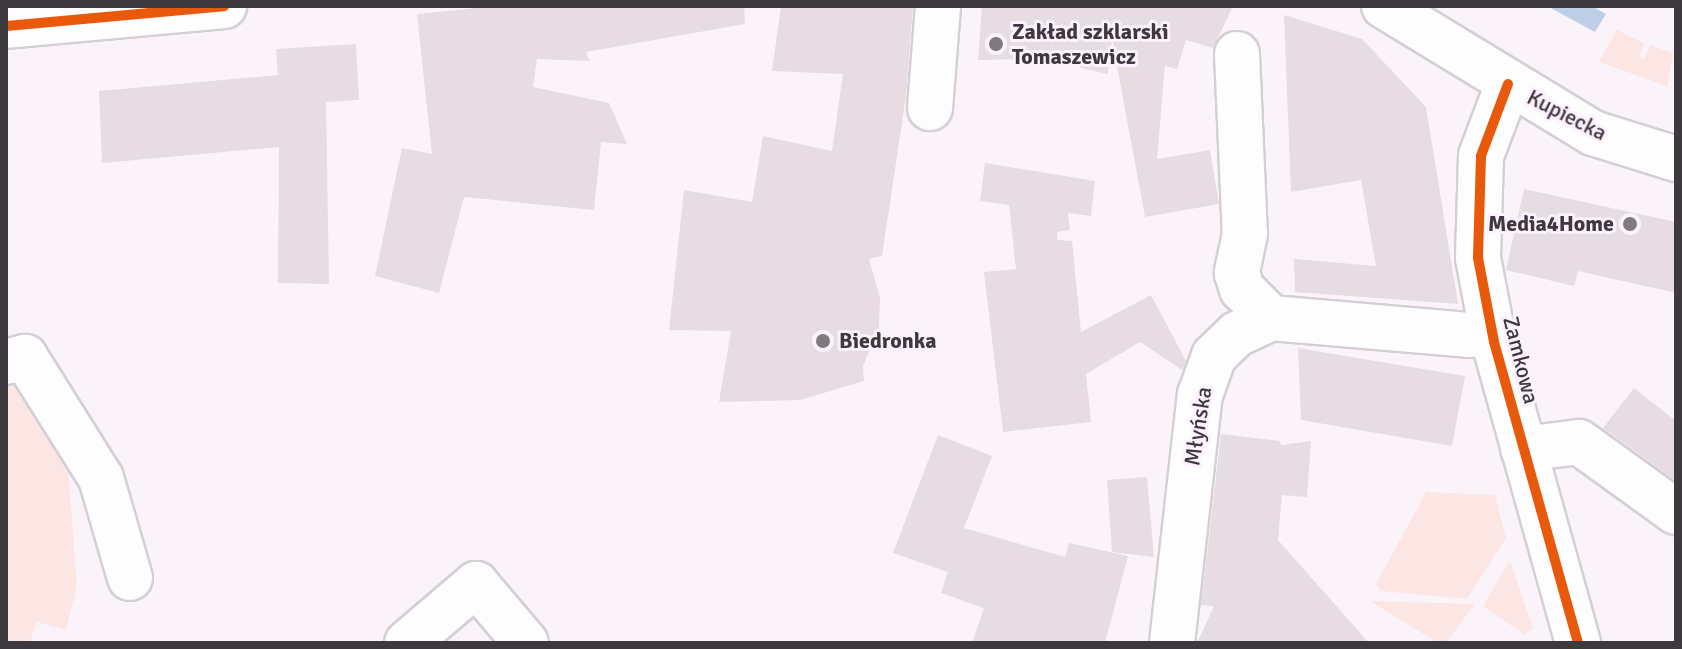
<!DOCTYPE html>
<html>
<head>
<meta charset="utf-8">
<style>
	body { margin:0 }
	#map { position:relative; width:1682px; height:649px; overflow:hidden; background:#faf4fa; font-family:Signika,sans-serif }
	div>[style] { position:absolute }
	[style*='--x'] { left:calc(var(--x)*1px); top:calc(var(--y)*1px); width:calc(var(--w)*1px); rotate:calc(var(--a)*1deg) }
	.green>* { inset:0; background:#fce6e4 }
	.water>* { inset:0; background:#becee7 }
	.building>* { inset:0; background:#e6dce1 }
	.roads { filter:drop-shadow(2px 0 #d4cfd4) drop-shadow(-2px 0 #d4cfd4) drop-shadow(0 2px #d4cfd4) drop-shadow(0 -2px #d4cfd4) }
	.minor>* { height:44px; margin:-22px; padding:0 22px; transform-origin:22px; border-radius:22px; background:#fefdfe }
	.cycleway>* { height:10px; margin:-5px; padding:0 5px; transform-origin:5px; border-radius:5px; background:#e8590c }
	.dots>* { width:22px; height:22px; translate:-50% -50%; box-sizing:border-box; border:4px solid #fcf1fd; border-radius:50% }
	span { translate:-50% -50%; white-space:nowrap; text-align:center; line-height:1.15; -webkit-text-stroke:6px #fcf1fd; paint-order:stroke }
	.poi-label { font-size:22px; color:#3e393e; font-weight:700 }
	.left { translate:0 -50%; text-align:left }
	.right { translate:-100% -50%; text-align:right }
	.street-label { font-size:22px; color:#3e393e }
	.frame { position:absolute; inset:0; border:8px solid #3e393e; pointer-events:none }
</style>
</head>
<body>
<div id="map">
	<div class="green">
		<i style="clip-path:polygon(1617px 30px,1644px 43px,1639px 56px,1644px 59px,1650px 45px,1673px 53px,1667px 86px,1599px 62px)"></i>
		<i style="clip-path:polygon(10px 379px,37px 408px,68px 468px,77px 586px,66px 630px,36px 622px,30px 643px,6px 643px,6px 380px)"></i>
		<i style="clip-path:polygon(1426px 492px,1495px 495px,1506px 538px,1467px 599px,1380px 591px,1376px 584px)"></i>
		<i style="clip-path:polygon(1510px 560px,1533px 628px,1525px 635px,1483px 606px)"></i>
		<i style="clip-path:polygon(1370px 601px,1475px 604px,1446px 643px,1438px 643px)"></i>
	</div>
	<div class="water">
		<i style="clip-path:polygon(1547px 6px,1591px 6px,1606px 14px,1595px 32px)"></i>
	</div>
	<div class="building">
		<i style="clip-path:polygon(498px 6px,744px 6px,745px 24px,586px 52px,590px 61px,537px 59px,533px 87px,609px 103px,627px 144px,601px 142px,594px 210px,464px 197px,439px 293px,375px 276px,402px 148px,432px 154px,417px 14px)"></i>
		<i style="clip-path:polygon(781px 6px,913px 6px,906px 96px,882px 256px,869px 259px,880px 298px,879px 328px,863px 366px,864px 381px,800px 400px,719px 402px,731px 331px,669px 330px,684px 190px,752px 202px,763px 136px,832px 151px,843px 74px,772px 71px)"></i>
		<i style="clip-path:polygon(982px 6px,1233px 6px,1213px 48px,1186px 40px,1177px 69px,1165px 66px,1157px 159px,1210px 150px,1219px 204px,1145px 217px,1112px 39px,1108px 74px,1041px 59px,978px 60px)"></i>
		<i style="clip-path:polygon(1284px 15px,1362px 39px,1426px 107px,1458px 304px,1295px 292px,1294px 259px,1376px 266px,1361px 180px,1291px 192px)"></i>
		<i style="clip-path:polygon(356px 44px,359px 100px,326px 102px,329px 284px,278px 283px,279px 147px,102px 163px,99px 91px,278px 75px,276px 49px)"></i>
		<i style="clip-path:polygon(985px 163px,1095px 181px,1091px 216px,1068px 213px,1070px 230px,1057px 232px,1057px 240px,1072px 241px,1081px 332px,1151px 295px,1186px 361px,1182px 370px,1140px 342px,1086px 374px,1091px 422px,1003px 432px,984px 272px,1016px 269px,1009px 205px,980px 201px)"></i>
		<i style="clip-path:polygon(1524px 189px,1676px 222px,1676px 293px,1578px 271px,1574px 286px,1506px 270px)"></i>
		<i style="clip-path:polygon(1298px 348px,1465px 376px,1452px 446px,1301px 420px)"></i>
		<i style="clip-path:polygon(1634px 388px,1676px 421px,1676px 481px,1603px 428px)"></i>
		<i style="clip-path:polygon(1221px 434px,1280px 441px,1281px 445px,1311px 441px,1307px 497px,1282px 495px,1278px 540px,1369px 643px,1197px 643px,1214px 606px,1201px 605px)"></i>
		<i style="clip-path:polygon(938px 435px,992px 456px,964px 528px,1065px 557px,1069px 543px,1128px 556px,1105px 643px,972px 643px,984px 608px,941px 593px,948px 572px,893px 553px)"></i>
		<i style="clip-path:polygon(1147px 477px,1154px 557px,1112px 552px,1107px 480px)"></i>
	</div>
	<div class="roads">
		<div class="minor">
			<i style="--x:1384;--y:6;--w:245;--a:31.3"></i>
			<i style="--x:1593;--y:133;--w:87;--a:17.4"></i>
			<i style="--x:6;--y:26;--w:219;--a:-5.2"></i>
			<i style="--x:1237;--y:54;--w:180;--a:87.5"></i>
			<i style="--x:1245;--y:234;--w:40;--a:102"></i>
			<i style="--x:1237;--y:273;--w:17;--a:73"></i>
			<i style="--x:1242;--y:289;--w:41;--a:45"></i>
			<i style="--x:1508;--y:84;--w:77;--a:110.6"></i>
			<i style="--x:1481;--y:156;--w:102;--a:91.7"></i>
			<i style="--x:1478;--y:258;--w:86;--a:79.2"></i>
			<i style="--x:1494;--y:342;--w:313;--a:74.4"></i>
			<i style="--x:930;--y:108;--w:102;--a:-85.5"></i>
			<i style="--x:6;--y:362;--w:20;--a:-15"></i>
			<i style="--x:25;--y:357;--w:143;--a:57.9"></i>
			<i style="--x:101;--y:478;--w:104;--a:73.8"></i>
			<i style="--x:1523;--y:449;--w:56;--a:-7.1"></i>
			<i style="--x:1579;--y:442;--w:120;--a:35.8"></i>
			<i style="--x:407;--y:643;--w:91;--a:-40.5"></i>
			<i style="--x:476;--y:584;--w:77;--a:49.7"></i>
			<i style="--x:1172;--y:643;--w:250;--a:-83.6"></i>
			<i style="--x:1200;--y:395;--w:41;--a:-70.3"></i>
			<i style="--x:1214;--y:356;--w:32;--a:-44"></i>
			<i style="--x:1237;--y:334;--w:38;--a:-25"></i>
			<i style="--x:1271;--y:318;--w:198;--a:4.9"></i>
			<i style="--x:1468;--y:335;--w:24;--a:-7"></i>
		</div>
	</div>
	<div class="cycleway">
		<i style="--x:6;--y:26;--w:219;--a:-5.2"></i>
		<i style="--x:1508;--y:84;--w:77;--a:110.6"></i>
		<i style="--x:1481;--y:156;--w:102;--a:91.7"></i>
		<i style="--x:1478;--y:258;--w:86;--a:79.2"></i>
		<i style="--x:1494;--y:342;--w:313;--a:74.4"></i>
	</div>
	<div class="dots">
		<i style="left:996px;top:44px;background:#807a80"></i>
		<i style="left:1630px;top:224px;background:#807a80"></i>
		<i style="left:823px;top:341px;background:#807a80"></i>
	</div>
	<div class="poi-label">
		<span class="left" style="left:1012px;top:44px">Zakład szklarski<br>Tomaszewicz</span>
		<span class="right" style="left:1614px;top:224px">Media4Home</span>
		<span class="left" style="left:839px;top:341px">Biedronka</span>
	</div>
	<div class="street-label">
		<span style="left:1567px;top:115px;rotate:27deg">Kupiecka</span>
		<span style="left:1521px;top:360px;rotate:76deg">Zamkowa</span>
		<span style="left:1198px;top:426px;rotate:-81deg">Młyńska</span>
	</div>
	<div class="frame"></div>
</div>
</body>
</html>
